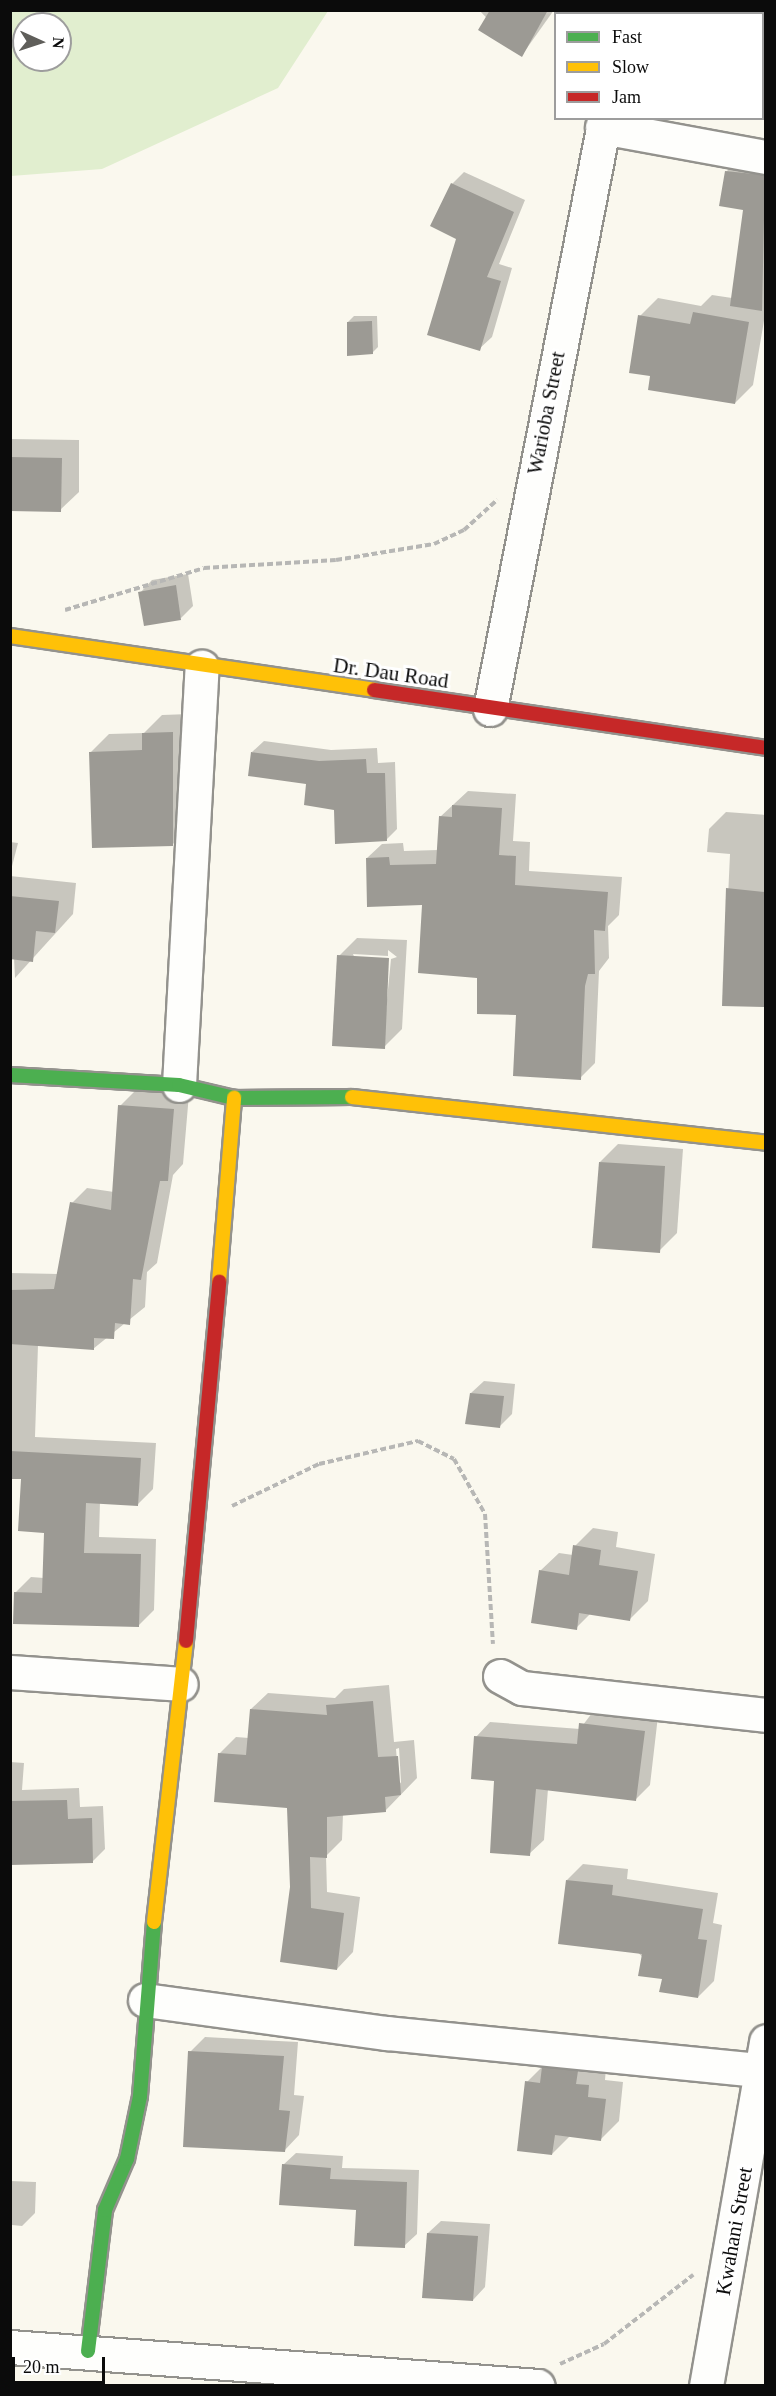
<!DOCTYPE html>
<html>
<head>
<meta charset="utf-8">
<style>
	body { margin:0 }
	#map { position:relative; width:776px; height:2396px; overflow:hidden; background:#faf8ee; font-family:Georgia,serif }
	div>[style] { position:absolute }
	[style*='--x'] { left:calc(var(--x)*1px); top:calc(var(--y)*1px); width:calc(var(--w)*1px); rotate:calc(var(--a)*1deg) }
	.green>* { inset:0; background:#e1eecf }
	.shadow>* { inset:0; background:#0003 }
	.building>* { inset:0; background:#9c9a94 }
	.path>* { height:4px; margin-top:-2px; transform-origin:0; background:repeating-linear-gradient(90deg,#b7b7b5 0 6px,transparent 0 9px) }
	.roads { filter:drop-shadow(2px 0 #93928d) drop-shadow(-2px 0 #93928d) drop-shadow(0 2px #93928d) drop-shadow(0 -2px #93928d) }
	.street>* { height:33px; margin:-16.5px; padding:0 16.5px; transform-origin:16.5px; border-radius:16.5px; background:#fefefc }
	.fast>* { height:14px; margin:-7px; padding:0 7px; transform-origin:7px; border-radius:7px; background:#4caf50 }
	.slow>* { height:14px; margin:-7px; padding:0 7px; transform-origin:7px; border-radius:7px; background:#ffc107 }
	.jam>* { height:14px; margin:-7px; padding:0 7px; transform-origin:7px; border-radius:7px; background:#c62828 }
	span { translate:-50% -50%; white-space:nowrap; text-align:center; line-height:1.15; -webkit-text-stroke:6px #fff; paint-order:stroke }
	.street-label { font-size:21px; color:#0b0b0b }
	.frame { position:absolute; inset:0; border:12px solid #0b0b0b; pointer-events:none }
	.legend { position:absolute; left:554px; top:12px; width:210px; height:108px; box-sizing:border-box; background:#fff; border:2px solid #9d9d9d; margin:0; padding:8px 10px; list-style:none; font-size:18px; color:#0b0b0b }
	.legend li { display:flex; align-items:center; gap:12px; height:30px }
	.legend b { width:30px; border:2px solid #9d9d9d }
	.north { position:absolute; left:12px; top:12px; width:60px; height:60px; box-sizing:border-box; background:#fff; border:2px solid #9d9d9d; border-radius:50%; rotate:93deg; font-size:16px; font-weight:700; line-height:24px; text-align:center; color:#0b0b0b }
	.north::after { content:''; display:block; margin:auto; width:21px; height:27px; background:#5f5e5a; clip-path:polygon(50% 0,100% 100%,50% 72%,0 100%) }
	.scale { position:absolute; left:12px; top:2357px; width:93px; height:27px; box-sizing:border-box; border:3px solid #0b0b0b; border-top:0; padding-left:8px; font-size:18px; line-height:21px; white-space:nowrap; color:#0b0b0b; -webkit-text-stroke:4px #fff; paint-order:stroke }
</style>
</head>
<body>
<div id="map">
	<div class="green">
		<i style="clip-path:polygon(evenodd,11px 10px,328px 10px,328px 11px,278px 88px,102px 169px,11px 176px,11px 10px,24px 24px,60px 24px,60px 60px,24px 60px,24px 24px)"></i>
	</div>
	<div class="shadow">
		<i style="clip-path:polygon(479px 10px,554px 10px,522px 55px)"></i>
		<i style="clip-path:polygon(744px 154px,766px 157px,766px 309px,753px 385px,735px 403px,652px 375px,640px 316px,658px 298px,701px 306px,712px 295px,732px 298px,745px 209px,726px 172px)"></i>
		<i style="clip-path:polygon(464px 172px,525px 200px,499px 264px,512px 268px,492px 337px,479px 349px,452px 184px)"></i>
		<i style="clip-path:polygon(354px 316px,377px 316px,378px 347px,372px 353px,348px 322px)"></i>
		<i style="clip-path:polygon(10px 439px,79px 440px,79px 492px,60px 510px,10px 510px)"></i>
		<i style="clip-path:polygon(188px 574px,193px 606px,181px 618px,140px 593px,152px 580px)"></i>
		<i style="clip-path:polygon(190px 714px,191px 826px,173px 844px,91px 752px,109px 734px,144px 733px,162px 715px)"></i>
		<i style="clip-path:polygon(264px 741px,331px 750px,377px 748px,378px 763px,395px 762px,397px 829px,386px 840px,335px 808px,308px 783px,252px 752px)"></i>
		<i style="clip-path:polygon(468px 791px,516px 794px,513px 841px,530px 842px,529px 871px,622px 877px,619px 915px,608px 926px,609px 958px,599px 971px,595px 1063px,580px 1078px,479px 976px,424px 904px,367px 858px,382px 844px,403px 843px,404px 851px,438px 850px,440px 817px)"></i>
		<i style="clip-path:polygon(726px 812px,766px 815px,765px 1005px,723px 1005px,730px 854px,707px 852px,709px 829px)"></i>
		<i style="clip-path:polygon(10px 842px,18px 843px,10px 874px)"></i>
		<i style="clip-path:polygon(10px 876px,76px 883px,73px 914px,15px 978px)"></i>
		<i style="clip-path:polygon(evenodd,357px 938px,407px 940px,402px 1029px,384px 1047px,339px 956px,357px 938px,388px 950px,397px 957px,391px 959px,384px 1030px,353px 954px,388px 956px,388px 950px)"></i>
		<i style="clip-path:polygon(136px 1090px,189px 1094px,183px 1164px,173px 1175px,157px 1263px,147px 1272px,145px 1307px,93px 1349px,38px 1345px,35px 1437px,156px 1443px,153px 1489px,138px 1504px,100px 1502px,99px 1537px,156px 1539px,154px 1610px,138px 1626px,15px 1593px,31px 1577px,44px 1578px,45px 1531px,23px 1478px,10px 1476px,10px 1273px,59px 1274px,72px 1203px,87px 1188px,114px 1192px,120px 1106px)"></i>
		<i style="clip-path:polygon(618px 1144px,683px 1149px,677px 1233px,659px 1251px,600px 1162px)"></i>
		<i style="clip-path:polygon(484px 1381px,515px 1384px,512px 1414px,499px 1427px,471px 1393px)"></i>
		<i style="clip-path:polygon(593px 1528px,618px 1532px,616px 1547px,655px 1554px,648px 1601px,630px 1619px,591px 1613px,576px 1628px,540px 1571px,559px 1553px,573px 1555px,575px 1546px)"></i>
		<i style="clip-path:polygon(evenodd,389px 1685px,394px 1742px,414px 1740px,417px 1778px,385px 1811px,343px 1814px,342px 1840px,326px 1856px,327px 1892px,360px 1897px,353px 1952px,337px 1969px,291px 1887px,288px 1806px,219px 1754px,236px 1737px,249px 1738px,251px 1709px,268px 1693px,335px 1698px,344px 1689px,389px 1685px,399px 1748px,401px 1782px,399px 1785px,396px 1749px,399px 1748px)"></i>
		<i style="clip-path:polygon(595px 1709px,658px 1716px,650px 1785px,636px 1799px,548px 1789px,544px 1840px,529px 1854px,476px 1737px,490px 1722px,580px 1729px)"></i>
		<i style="clip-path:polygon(10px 1762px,24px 1763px,22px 1790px,79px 1788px,80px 1807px,103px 1806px,105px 1849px,93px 1861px,10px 1843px)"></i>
		<i style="clip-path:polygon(583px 1864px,628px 1869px,627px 1879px,718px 1893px,713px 1923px,722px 1925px,714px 1981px,698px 1997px,663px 1978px,567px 1880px)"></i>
		<i style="clip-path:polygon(205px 2037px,298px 2042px,294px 2095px,304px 2096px,299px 2135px,284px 2151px,190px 2052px)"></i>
		<i style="clip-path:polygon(545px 2064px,606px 2068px,605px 2080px,623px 2082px,619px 2121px,601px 2139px,570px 2136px,552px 2154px,527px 2082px)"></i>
		<i style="clip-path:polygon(296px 2153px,343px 2156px,342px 2168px,419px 2170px,417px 2234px,404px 2246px,357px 2208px,283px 2165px)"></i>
		<i style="clip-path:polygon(10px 2181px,36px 2182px,35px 2213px,22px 2226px,12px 2225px,10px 2237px)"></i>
		<i style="clip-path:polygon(441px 2221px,490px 2224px,485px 2287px,473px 2300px,428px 2233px)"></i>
	</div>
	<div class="building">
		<i style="clip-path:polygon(490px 10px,548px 10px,522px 57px,478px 30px)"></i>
		<i style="clip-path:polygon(725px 171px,765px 175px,762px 311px,730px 306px,743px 210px,719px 206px)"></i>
		<i style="clip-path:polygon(451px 183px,514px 212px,487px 277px,501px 281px,480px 351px,427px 335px,456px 239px,430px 226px)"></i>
		<i style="clip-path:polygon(693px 312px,749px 322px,735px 404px,648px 390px,650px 376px,629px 373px,638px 315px,690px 324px)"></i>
		<i style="clip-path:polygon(372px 321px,373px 354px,347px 356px,347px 322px)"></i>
		<i style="clip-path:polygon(10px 457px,62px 458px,61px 512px,10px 511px)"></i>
		<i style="clip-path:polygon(176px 585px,181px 620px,144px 626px,138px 592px)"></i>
		<i style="clip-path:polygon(173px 732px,173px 846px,92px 848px,89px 752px,142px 750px,142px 733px)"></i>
		<i style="clip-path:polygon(251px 752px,319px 761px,366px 759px,367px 773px,385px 773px,387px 841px,335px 844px,334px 810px,304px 805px,306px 784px,248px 776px)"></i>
		<i style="clip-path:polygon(452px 805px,502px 808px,499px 855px,516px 856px,515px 885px,608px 892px,605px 931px,594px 930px,595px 974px,588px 974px,585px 986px,581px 1080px,513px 1076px,516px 1015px,477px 1014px,477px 978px,418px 973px,422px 905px,367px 907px,366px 858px,389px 857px,390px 865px,436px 864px,439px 816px,452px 817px)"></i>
		<i style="clip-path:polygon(726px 888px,765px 892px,765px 1007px,722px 1006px)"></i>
		<i style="clip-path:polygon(10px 896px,59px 901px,55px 933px,36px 931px,33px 962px,10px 959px)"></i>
		<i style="clip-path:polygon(337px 955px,389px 958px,385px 1049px,332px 1046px)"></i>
		<i style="clip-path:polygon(118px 1105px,174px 1109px,168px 1181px,160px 1181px,141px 1280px,133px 1279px,130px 1325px,115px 1323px,114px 1339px,94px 1338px,94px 1350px,10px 1344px,10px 1290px,54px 1289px,70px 1202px,111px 1210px)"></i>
		<i style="clip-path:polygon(599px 1162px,665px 1166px,660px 1253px,592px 1248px)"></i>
		<i style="clip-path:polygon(470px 1393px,504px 1396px,500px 1428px,465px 1424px)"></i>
		<i style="clip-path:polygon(10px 1451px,141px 1458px,138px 1506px,86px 1503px,84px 1553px,141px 1554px,139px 1627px,13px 1624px,14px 1592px,42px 1593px,44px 1533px,18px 1531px,21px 1479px,10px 1479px)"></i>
		<i style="clip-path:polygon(573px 1545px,601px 1550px,599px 1565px,638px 1571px,630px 1621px,579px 1613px,577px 1630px,531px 1623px,539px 1570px,569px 1575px)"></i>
		<i style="clip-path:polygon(373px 1701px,378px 1757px,398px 1756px,401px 1795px,385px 1797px,386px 1812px,327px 1817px,327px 1858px,310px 1857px,311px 1908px,344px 1913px,337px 1970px,280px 1962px,290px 1887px,287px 1808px,214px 1802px,218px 1753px,246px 1755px,250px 1709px,327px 1715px,326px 1705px)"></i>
		<i style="clip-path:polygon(579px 1723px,645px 1731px,636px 1801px,536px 1789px,530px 1856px,490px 1853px,494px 1781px,471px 1779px,474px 1736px,577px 1744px)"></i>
		<i style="clip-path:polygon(67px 1800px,68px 1819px,92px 1818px,93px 1863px,10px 1865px,10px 1801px)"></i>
		<i style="clip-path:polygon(566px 1880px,613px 1885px,612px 1895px,703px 1909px,698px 1939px,707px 1940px,698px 1998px,659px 1992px,662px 1979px,638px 1976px,642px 1954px,558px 1944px)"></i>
		<i style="clip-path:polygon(188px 2051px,284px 2056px,279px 2110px,290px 2111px,285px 2152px,183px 2147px)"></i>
		<i style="clip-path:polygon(542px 2067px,578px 2071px,576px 2084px,589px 2085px,588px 2097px,606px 2099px,601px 2141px,555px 2135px,552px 2155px,517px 2151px,525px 2081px,540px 2083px)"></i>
		<i style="clip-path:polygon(282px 2164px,331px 2168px,330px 2179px,407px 2182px,405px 2248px,354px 2246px,356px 2210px,279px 2205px)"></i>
		<i style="clip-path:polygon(427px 2233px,478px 2236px,473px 2301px,422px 2298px)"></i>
	</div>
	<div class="path">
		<i style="--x:65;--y:610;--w:145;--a:-16.8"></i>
		<i style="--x:204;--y:568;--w:132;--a:-3.5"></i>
		<i style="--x:336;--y:560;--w:99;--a:-9.3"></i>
		<i style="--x:434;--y:544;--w:33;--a:-25"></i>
		<i style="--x:464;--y:530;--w:45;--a:-42.3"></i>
		<i style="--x:232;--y:1506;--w:97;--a:-25.8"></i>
		<i style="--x:319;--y:1464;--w:102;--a:-13.1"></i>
		<i style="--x:418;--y:1441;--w:40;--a:26.6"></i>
		<i style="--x:454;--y:1459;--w:63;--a:60.6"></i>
		<i style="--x:485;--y:1514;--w:130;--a:86.5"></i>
		<i style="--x:560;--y:2364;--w:48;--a:-24.4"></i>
		<i style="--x:604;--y:2344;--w:113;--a:-37.8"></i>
	</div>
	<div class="roads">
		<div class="street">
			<i style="--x:639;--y:14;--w:4;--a:-76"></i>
			<i style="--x:602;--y:127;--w:167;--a:10.4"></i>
			<i style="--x:490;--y:709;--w:602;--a:-78.99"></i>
			<i style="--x:179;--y:1085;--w:419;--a:-86.9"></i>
			<i style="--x:10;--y:1672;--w:171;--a:4"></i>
			<i style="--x:500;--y:1676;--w:25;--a:29"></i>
			<i style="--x:522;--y:1688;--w:245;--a:6.3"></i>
			<i style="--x:145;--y:2000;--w:244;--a:7.8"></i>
			<i style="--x:387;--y:2033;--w:374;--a:5.7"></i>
			<i style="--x:10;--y:2347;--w:529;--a:4.22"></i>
			<i style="--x:706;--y:2386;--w:350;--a:-80.1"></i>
		</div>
		<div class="fast">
			<i style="--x:10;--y:1075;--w:169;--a:3.4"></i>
			<i style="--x:179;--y:1085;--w:57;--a:13.3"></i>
			<i style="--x:234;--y:1098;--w:118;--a:-0.5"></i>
			<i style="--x:88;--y:2351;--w:142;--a:-83.1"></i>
			<i style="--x:105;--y:2210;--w:56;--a:-66.7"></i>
			<i style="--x:127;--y:2159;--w:64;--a:-78.3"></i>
			<i style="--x:140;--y:2096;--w:175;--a:-85.4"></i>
		</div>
		<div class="slow">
			<i style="--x:10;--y:636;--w:368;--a:8.4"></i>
			<i style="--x:352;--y:1097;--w:417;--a:6.3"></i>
			<i style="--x:219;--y:1282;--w:185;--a:-85.3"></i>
			<i style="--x:154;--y:1922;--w:283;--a:-83.5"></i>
		</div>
		<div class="jam">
			<i style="--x:374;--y:690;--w:396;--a:8.4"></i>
			<i style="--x:186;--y:1641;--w:361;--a:-84.7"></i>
		</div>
	</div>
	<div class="street-label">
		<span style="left:546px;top:413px;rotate:-79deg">Warioba Street</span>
		<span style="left:391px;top:673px;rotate:8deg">Dr. Dau Road</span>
		<span style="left:734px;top:2231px;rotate:-80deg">Kwahani Street</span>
	</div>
	<div class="frame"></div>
	<ul class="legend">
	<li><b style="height:8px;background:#4caf50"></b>Fast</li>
	<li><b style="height:8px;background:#ffc107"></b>Slow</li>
	<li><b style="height:8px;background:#c62828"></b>Jam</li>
	</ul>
	<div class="north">N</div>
	<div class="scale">20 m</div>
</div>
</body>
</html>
